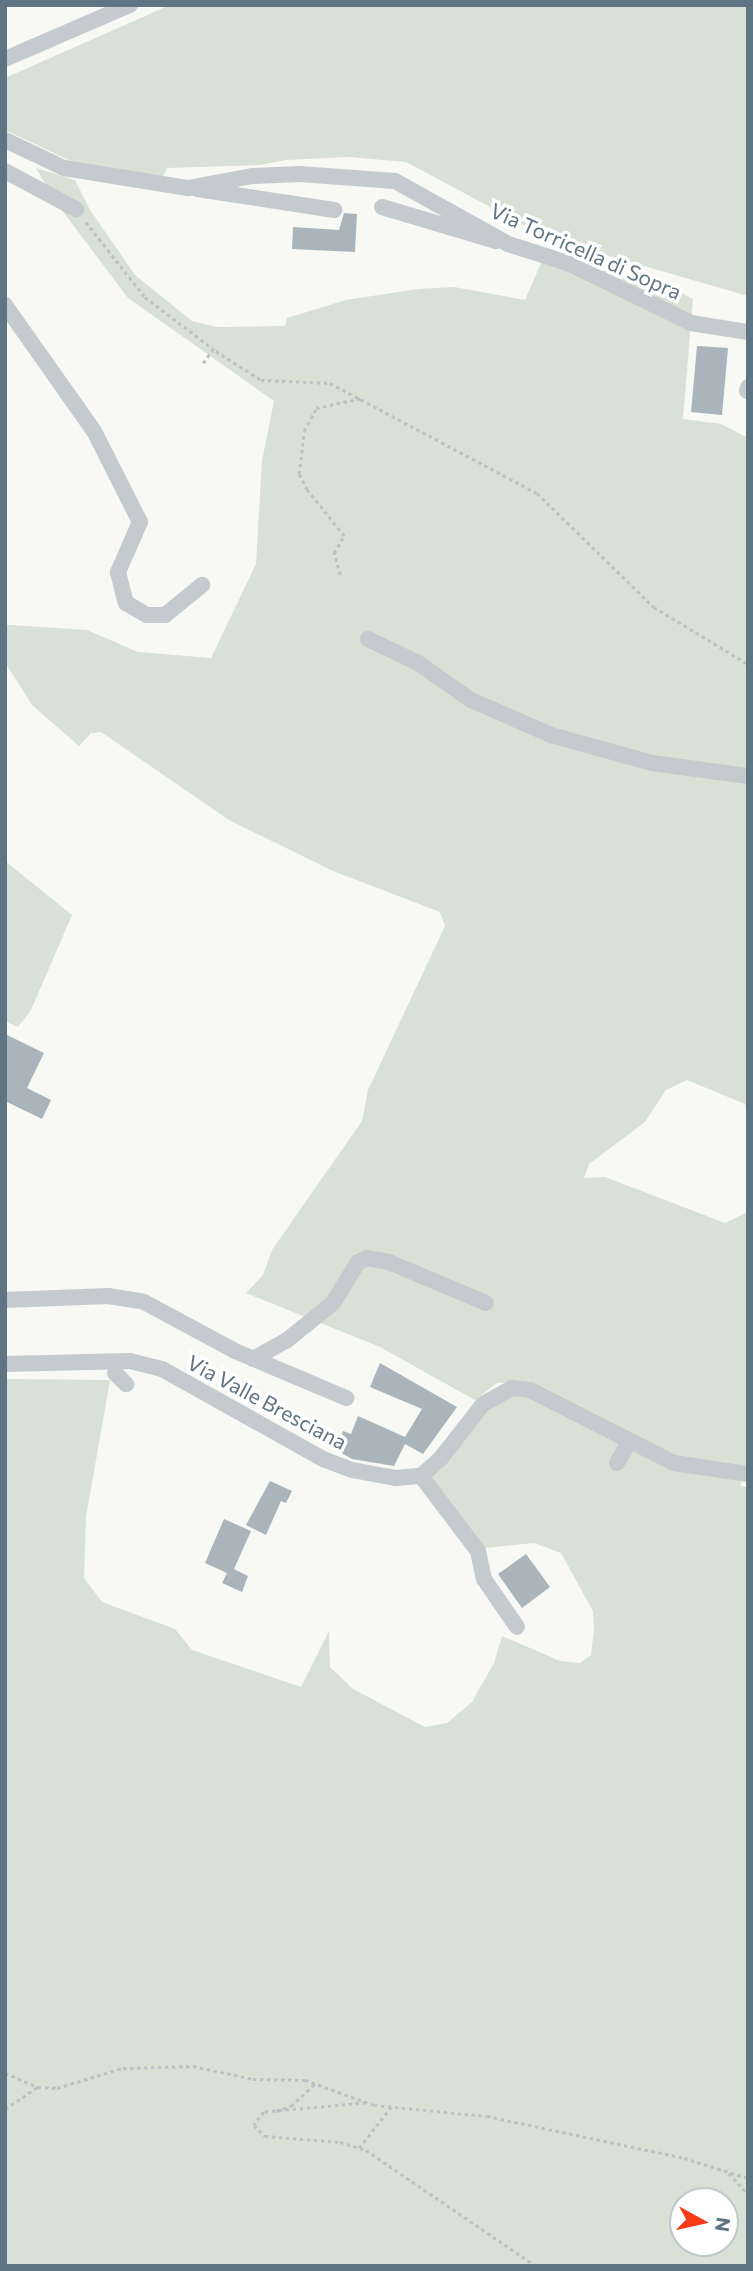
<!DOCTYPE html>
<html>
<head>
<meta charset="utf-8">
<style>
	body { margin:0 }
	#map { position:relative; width:753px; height:2271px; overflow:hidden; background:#f8f8f4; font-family:Commissioner,sans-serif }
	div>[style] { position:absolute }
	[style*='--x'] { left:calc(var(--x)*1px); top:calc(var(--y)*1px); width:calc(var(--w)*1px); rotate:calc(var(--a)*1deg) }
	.green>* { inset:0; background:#d9e0d5 }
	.building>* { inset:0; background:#a9b5ba }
	.path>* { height:2.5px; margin-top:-1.25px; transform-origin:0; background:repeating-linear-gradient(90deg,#bec1c3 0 3.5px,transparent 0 7px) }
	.minor>* { height:16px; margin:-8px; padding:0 8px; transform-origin:8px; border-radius:8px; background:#c4cacd }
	span { translate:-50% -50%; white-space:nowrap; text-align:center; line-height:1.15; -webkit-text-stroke:7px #fff; paint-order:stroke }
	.street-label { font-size:21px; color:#5f7583 }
	.frame { position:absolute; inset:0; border:7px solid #5f7583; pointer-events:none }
	.north { position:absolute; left:669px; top:2187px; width:70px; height:70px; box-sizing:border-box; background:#fff; border:2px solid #bfc8cd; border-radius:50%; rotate:98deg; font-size:19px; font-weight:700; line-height:28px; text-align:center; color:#5f7583 }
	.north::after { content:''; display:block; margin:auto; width:24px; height:32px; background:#f63c16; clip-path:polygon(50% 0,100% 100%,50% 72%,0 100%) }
</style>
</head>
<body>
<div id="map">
	<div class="green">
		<i style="clip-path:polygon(170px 5px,748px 5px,748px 296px,550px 239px,406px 162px,349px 157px,286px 160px,260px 165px,167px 168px,162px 179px,109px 172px,71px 161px,5px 130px,5px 78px)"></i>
		<i style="clip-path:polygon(evenodd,36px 168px,75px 180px,90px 210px,135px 275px,192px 321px,217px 327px,285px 326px,287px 318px,346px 300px,418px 289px,454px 287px,525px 300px,545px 254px,680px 292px,693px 299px,683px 419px,721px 424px,748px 438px,748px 1119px,745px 1104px,687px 1080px,666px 1090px,645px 1122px,589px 1164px,584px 1178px,605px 1177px,725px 1223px,748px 1212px,748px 1465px,740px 1486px,748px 1487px,748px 2266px,5px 2266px,5px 1379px,110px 1380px,86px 1517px,84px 1578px,102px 1602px,175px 1629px,192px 1650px,301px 1687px,329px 1631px,330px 1667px,353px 1689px,425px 1727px,447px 1723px,472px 1702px,494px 1663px,502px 1636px,560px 1661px,580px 1663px,591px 1655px,594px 1629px,593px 1611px,561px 1553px,534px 1543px,484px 1548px,427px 1476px,480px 1413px,517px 1382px,497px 1383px,475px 1400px,380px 1347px,246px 1293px,263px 1275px,272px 1250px,362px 1121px,368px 1090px,445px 926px,440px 912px,333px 871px,229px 820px,101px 732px,91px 733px,79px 746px,32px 705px,5px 662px,5px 625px,10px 625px,87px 630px,138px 652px,211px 658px,256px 564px,262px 461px,274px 401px,128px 298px,55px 201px,36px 168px,683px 2201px,725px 2201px,725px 2243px,683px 2243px,683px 2201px)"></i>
		<i style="clip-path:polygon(5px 861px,72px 915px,31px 1010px,18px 1027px,5px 1021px)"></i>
	</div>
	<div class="building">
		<i style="clip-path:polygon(344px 213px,357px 214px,355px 252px,292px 249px,293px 227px,339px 230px)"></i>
		<i style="clip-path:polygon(697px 346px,728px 348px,722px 415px,691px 412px)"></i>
		<i style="clip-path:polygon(5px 1034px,44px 1053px,27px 1088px,51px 1100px,42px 1119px,5px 1101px)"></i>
		<i style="clip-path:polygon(380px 1363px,457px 1407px,423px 1454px,405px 1444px,394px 1466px,352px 1459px,336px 1450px,343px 1431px,351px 1434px,358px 1416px,405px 1437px,422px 1409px,370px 1387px)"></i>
		<i style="clip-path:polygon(270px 1481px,292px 1491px,286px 1503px,281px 1501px,266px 1535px,246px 1525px)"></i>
		<i style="clip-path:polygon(224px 1519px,251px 1531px,234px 1569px,248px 1576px,242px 1592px,222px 1583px,227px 1573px,205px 1563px)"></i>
		<i style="clip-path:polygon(526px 1554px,550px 1587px,522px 1608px,498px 1574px)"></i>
	</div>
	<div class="path">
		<i style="--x:86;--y:222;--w:95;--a:51.8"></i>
		<i style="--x:145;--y:297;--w:89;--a:37.3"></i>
		<i style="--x:216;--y:351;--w:54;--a:32.8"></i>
		<i style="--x:261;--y:380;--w:69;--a:2.5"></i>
		<i style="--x:330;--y:383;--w:234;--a:28"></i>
		<i style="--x:537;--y:493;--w:163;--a:44.3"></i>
		<i style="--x:654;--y:607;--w:110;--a:31.2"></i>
		<i style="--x:203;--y:363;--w:17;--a:-54"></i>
		<i style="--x:340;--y:575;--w:23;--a:-105"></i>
		<i style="--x:334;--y:553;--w:20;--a:-60"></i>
		<i style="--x:344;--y:536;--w:59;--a:-128.8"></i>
		<i style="--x:307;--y:490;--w:18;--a:-117"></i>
		<i style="--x:299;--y:474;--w:43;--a:-83.4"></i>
		<i style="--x:304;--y:431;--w:26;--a:-62"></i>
		<i style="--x:316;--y:408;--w:47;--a:-12.3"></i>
		<i style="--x:5;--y:2073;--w:36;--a:23"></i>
		<i style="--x:366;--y:2103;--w:102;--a:175"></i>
		<i style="--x:264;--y:2112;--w:16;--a:128"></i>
		<i style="--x:254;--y:2125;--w:16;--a:45"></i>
		<i style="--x:265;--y:2136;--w:75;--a:4.6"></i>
		<i style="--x:340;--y:2142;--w:27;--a:17"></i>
		<i style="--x:366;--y:2150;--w:206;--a:34.3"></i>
		<i style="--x:5;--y:2109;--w:40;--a:-34"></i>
		<i style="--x:38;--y:2087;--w:19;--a:3"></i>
		<i style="--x:57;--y:2088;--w:69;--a:-16.9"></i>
		<i style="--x:123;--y:2068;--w:70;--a:-1.6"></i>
		<i style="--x:193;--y:2066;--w:61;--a:12.2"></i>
		<i style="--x:253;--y:2079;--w:52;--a:1.1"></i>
		<i style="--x:305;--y:2080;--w:73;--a:19.9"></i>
		<i style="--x:374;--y:2105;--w:114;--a:5.6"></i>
		<i style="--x:487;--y:2116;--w:201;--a:12"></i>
		<i style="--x:684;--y:2158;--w:67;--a:17.4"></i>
		<i style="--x:276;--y:2111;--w:16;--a:-18"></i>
		<i style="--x:291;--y:2106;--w:33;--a:-43"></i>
		<i style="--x:359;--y:2148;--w:52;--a:-52"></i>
		<i style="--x:729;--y:2173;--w:28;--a:48"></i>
	</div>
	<div class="minor">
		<i style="--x:5;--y:59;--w:136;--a:-23.4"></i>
		<i style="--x:5;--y:140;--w:65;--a:25.4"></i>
		<i style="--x:64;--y:168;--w:126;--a:9.2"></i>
		<i style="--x:188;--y:188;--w:66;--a:-10.5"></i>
		<i style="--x:253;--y:176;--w:47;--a:-2.4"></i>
		<i style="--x:300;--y:174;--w:95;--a:4.2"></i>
		<i style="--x:395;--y:181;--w:129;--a:29.1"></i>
		<i style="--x:508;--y:244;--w:63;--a:17.6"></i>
		<i style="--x:568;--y:263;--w:137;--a:26"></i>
		<i style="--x:691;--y:323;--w:58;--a:9"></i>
		<i style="--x:5;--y:171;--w:81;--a:28.2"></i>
		<i style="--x:197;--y:189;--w:139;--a:8.7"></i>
		<i style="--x:382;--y:207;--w:119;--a:16.6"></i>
		<i style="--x:5;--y:305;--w:154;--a:54.8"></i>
		<i style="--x:94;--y:431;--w:102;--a:63.2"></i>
		<i style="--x:140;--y:522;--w:55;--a:113.7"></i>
		<i style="--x:118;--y:572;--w:32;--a:76"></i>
		<i style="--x:126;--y:603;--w:24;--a:30"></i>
		<i style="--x:147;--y:615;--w:18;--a:0"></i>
		<i style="--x:165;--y:615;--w:48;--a:-39"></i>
		<i style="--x:747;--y:391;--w:4;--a:-76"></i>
		<i style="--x:368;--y:639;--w:55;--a:25.6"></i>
		<i style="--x:418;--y:663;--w:65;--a:34.9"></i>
		<i style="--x:471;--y:700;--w:87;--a:23.6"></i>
		<i style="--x:551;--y:735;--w:105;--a:15.5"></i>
		<i style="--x:652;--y:763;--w:97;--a:7.7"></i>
		<i style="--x:5;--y:1300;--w:103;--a:-2.2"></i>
		<i style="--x:108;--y:1296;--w:36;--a:9"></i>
		<i style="--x:144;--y:1302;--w:103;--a:28.3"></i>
		<i style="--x:235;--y:1351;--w:121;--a:22.9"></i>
		<i style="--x:253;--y:1359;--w:38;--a:-29"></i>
		<i style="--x:286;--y:1341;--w:60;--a:-39"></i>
		<i style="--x:333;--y:1303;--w:48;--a:-58.6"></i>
		<i style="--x:358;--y:1262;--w:10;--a:-24"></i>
		<i style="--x:367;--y:1258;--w:22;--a:10"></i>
		<i style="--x:389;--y:1262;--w:105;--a:22.9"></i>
		<i style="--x:5;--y:1364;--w:125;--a:-1.4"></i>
		<i style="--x:130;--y:1361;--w:33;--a:14"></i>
		<i style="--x:162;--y:1369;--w:184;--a:29.2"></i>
		<i style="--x:323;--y:1459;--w:31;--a:21"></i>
		<i style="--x:352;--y:1470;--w:45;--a:10.3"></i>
		<i style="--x:396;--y:1478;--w:25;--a:-5"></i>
		<i style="--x:421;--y:1476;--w:27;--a:-42"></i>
		<i style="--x:441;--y:1458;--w:68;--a:-52.1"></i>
		<i style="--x:483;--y:1404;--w:33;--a:-29"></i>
		<i style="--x:512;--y:1388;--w:18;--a:6"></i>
		<i style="--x:530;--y:1390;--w:161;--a:26.9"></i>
		<i style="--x:674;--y:1463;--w:75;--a:8.5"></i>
		<i style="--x:115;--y:1373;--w:16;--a:45"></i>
		<i style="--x:617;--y:1463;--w:24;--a:-60"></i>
		<i style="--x:421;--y:1476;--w:94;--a:52.8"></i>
		<i style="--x:478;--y:1551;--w:29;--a:78"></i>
		<i style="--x:484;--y:1579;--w:58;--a:55.5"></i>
	</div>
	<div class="street-label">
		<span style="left:586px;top:251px;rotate:24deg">Via Torricella di Sopra</span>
		<span style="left:267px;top:1402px;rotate:28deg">Via Valle Bresciana</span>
	</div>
	<div class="frame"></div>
	<div class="north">N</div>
</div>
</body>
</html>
